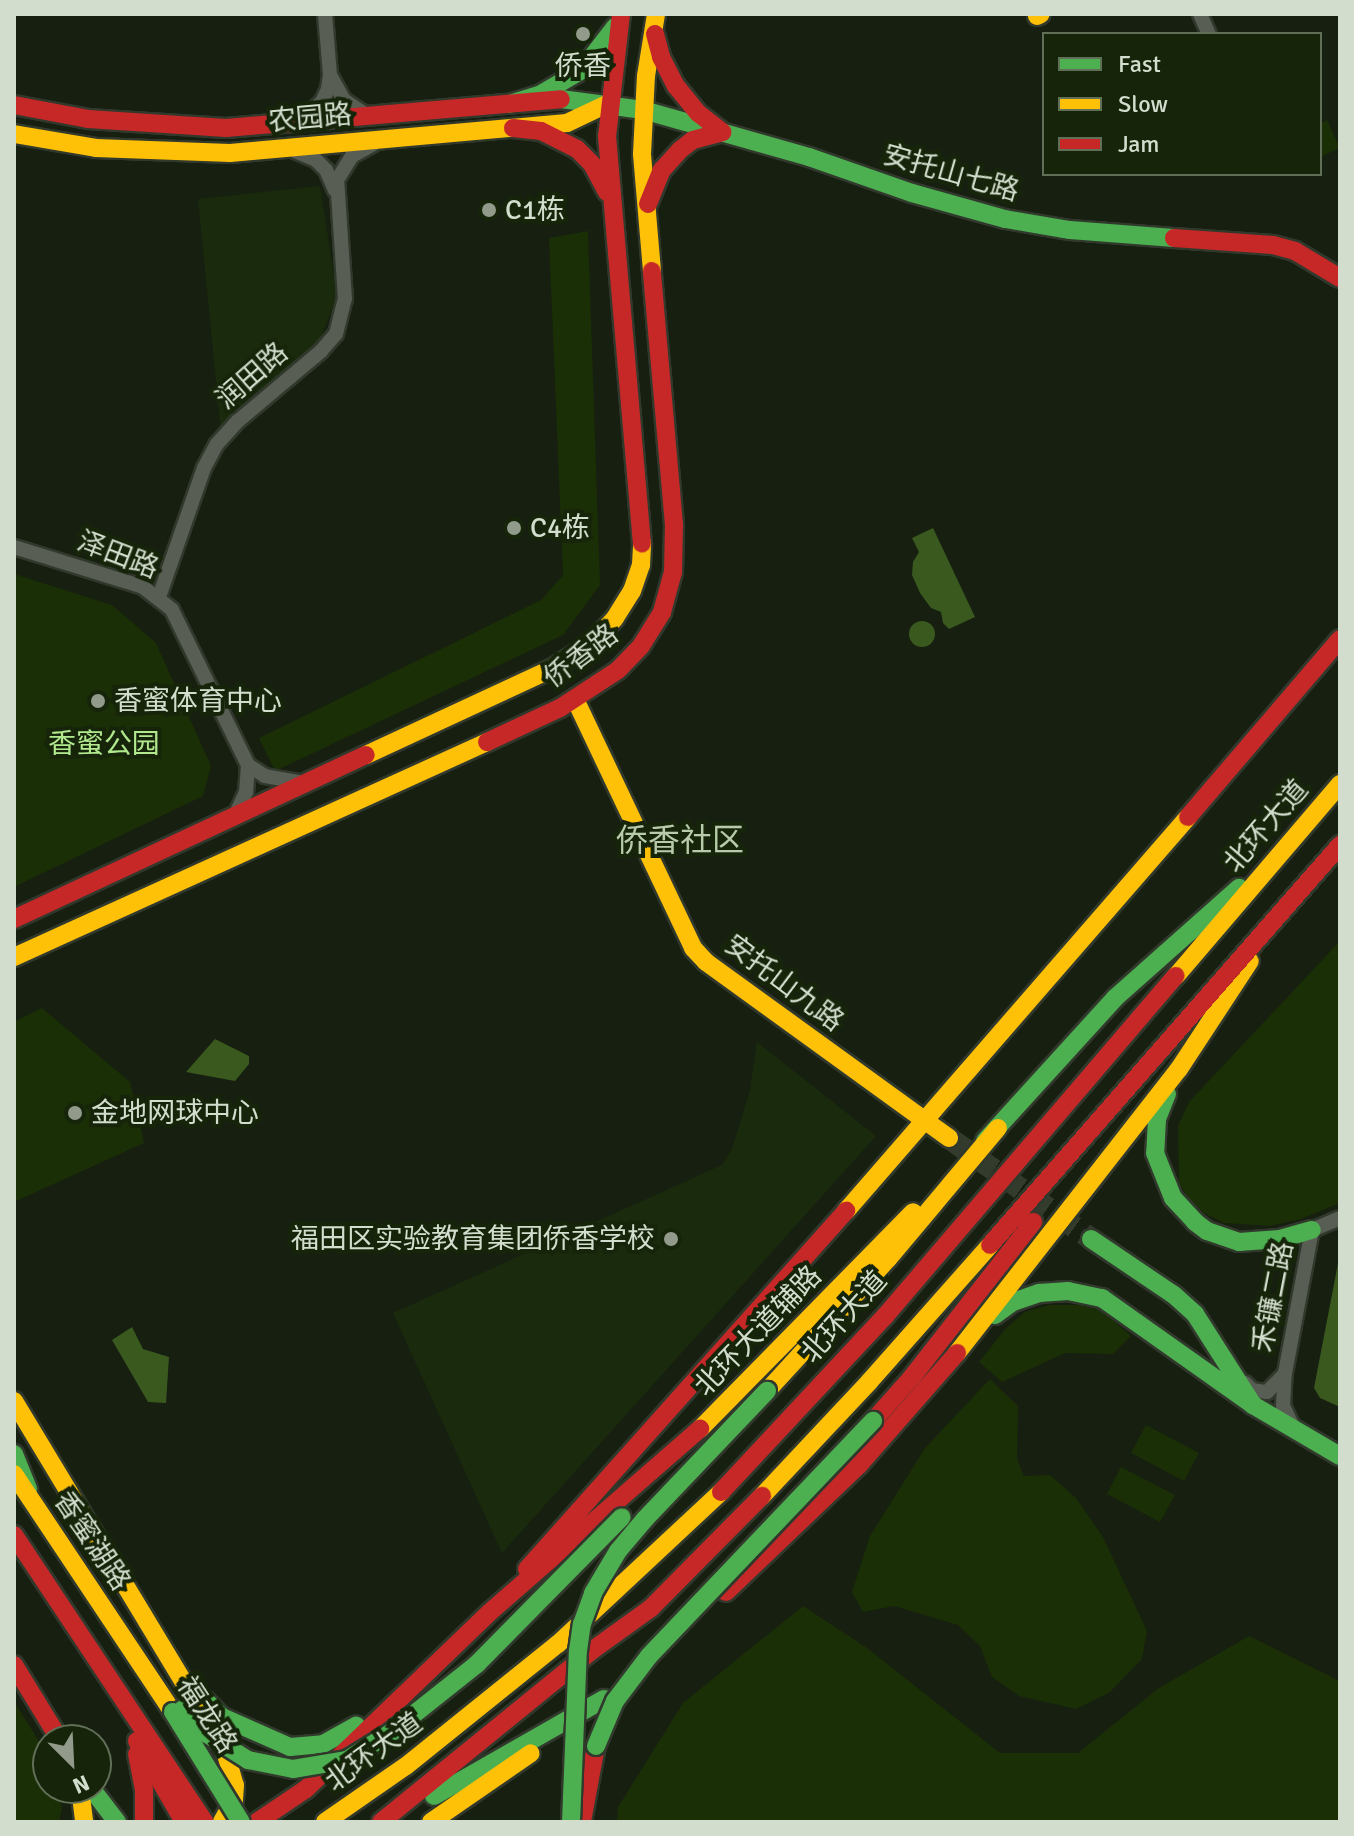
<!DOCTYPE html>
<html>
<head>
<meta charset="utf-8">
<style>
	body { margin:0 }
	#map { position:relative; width:1354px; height:1836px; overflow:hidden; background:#171f10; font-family:Signika,"Noto Sans SC",sans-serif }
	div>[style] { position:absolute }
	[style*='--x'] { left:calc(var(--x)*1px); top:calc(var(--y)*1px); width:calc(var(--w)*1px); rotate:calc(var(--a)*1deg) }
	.built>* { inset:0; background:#1a2b0d }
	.green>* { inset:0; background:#1a2f06 }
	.water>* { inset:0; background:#39591f }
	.round { border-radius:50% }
	.secondary-tunnel>* { height:22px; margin-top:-11px; transform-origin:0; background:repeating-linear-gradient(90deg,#333c2c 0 22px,transparent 0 33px) }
	.roads { filter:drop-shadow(2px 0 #31382c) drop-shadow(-2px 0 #31382c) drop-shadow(0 2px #31382c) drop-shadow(0 -2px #31382c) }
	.street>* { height:14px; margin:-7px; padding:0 7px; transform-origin:7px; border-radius:7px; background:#585e54 }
	.fast>* { height:18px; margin:-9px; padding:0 9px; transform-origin:9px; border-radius:9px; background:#4caf50 }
	.slow>* { height:18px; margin:-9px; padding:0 9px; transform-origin:9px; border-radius:9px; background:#ffc107 }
	.jam>* { height:18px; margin:-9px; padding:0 9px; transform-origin:9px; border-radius:9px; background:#c62828 }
	.bridges { filter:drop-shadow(2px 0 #31382c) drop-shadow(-2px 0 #31382c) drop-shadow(0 2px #31382c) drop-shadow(0 -2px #31382c) }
	.fast-bridge>* { height:18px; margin:-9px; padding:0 9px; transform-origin:9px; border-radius:9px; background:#4caf50 }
	.dots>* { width:22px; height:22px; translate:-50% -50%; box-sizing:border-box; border:4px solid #16250a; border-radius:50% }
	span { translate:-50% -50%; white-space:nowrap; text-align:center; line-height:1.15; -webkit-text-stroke:8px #16250a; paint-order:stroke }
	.poi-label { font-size:28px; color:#d3ddcd }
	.left { translate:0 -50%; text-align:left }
	.right { translate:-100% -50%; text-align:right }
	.street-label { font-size:28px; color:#d3ddcd }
	.park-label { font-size:28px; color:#b2e88e }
	.quarter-label { font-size:32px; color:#b7cbab }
	.frame { position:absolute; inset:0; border:16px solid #d3ddcd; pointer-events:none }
	.legend { position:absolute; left:1042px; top:32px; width:280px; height:144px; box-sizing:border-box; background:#16250a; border:2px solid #626f58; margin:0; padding:10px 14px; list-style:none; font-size:24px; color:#d3ddcd }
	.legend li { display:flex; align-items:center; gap:16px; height:40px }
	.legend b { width:40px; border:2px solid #626f58 }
	.north { position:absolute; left:32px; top:1724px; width:80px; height:80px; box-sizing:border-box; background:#16250a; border:2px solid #626f58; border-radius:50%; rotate:156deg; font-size:22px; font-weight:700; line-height:32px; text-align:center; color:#d3ddcd }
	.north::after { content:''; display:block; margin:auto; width:28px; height:36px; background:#919a8b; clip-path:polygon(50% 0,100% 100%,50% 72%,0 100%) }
</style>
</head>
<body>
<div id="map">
	<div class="built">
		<i style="clip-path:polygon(320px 186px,337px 296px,320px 340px,221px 432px,198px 199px)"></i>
		<i style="clip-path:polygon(757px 1042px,876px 1136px,502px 1553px,393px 1313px,722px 1165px,732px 1149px,750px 1090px)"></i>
	</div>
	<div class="green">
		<i style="clip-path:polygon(1327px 120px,1340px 148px,1320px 157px,1320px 124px)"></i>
		<i style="clip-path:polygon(588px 231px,600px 585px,563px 635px,275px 771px,259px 738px,541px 600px,563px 575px,549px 238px)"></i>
		<i style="clip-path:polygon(14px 574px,112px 605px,156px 643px,211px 766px,203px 796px,14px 887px)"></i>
		<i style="clip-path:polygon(1340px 941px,1340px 1203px,1301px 1219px,1270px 1226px,1224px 1223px,1204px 1213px,1188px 1198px,1179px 1182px,1178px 1126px,1189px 1102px)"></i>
		<i style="clip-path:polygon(42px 1008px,130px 1082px,144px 1143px,14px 1202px,14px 1022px)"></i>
		<i style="clip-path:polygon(1049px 1305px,1079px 1305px,1101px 1310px,1131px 1336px,1113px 1354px,1065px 1353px,1002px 1382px,979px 1362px,1006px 1328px,1025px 1312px)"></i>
		<i style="clip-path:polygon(990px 1379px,1018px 1406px,1017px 1459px,1024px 1476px,1050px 1475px,1076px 1498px,1103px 1537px,1147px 1631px,1142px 1659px,1110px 1692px,1076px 1709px,1019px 1696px,992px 1677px,980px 1646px,958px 1625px,894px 1606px,863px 1612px,852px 1592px,870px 1536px,925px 1448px)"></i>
		<i style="clip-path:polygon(1146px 1425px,1199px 1453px,1184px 1481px,1131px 1453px)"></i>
		<i style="clip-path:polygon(1121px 1467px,1175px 1495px,1160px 1522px,1107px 1494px)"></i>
		<i style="clip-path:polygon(803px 1606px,867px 1648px,1000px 1753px,1078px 1753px,1159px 1688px,1249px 1636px,1340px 1681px,1340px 1822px,617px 1822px,618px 1807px,683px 1703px)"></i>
		<i style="clip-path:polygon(14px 1701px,48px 1756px,48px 1788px,57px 1788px,62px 1808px,59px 1822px,14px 1822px)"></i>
	</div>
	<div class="water">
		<i style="clip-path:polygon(933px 528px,975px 617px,949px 629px,943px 623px,941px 612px,931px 608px,920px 593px,912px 575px,913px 562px,919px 552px,912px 538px)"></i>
		<i class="round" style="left:909px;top:621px;width:26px;height:26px"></i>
		<i style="clip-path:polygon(215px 1039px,249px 1056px,249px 1064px,235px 1081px,186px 1072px)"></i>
		<i style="clip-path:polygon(1340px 1253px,1340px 1407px,1320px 1398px,1314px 1388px)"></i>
		<i style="clip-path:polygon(132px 1327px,143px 1349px,169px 1357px,166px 1403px,148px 1402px,112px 1340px)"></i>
	</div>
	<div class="secondary-tunnel">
		<i style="--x:949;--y:1138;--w:174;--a:35.4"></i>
	</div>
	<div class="roads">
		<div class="street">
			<i style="--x:1200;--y:14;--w:22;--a:66"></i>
			<i style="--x:330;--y:75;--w:29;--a:61"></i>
			<i style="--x:344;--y:100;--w:27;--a:34"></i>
			<i style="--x:303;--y:119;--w:25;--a:-42"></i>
			<i style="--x:322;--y:102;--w:14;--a:-65"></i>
			<i style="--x:328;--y:89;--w:14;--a:-82"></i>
			<i style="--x:330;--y:75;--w:61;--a:-94.7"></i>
			<i style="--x:295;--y:151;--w:23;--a:23"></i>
			<i style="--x:316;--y:160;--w:14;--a:45"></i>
			<i style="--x:326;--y:170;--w:22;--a:66"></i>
			<i style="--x:14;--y:547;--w:135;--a:17.2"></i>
			<i style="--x:143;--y:587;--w:37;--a:38"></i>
			<i style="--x:172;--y:610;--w:173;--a:63.9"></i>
			<i style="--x:248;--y:765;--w:27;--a:94"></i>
			<i style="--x:246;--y:792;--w:23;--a:115"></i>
			<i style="--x:159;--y:597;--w:137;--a:-70.8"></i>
			<i style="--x:204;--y:468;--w:27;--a:-62"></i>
			<i style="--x:217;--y:444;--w:31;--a:-48"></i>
			<i style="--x:238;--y:421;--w:109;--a:-40.1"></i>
			<i style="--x:321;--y:351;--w:23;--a:-49"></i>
			<i style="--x:336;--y:334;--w:36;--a:-76"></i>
			<i style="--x:345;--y:299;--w:119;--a:-93.8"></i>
			<i style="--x:337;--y:180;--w:28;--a:-58"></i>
			<i style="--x:352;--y:156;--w:25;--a:-29"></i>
			<i style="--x:248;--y:765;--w:20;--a:33"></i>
			<i style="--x:265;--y:776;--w:35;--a:10"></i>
			<i style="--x:1245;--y:1383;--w:10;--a:45"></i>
			<i style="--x:1252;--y:1390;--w:15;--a:8"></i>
			<i style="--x:1267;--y:1392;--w:25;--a:-45"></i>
			<i style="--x:1293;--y:1427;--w:23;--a:-115"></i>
			<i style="--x:1283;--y:1406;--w:33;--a:-87"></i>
			<i style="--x:1285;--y:1373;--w:146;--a:-79.3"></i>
			<i style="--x:1312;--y:1230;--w:30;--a:-23"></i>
		</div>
		<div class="fast">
			<i style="--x:561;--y:99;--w:83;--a:7.6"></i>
			<i style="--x:643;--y:110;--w:173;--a:15.8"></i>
			<i style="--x:809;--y:157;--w:109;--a:19.3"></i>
			<i style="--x:912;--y:193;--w:97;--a:15.6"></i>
			<i style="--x:1005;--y:219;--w:66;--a:9.6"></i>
			<i style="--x:1070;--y:230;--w:104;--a:4.4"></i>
			<i style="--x:509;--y:104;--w:34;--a:-17"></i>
			<i style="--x:541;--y:94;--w:48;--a:-30.3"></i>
			<i style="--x:582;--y:70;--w:54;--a:-52.5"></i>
			<i style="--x:1167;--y:1094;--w:27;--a:112"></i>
			<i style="--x:1157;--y:1119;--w:34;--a:93"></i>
			<i style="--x:1155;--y:1153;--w:48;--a:68.2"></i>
			<i style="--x:1173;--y:1198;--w:33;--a:47"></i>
			<i style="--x:1195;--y:1222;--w:15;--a:37"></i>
			<i style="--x:1207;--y:1231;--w:34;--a:19"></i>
			<i style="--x:1239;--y:1242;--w:41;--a:-4.2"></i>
			<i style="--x:1280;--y:1239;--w:33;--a:-16"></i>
			<i style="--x:985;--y:1141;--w:193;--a:-47.7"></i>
			<i style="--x:1115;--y:998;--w:166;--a:-41.6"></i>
			<i style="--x:1091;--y:1239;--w:100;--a:34"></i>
			<i style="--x:1174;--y:1295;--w:28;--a:42"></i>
			<i style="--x:1195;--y:1314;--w:108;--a:57.5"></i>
			<i style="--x:1253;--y:1405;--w:101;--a:30.4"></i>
			<i style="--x:995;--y:1315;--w:22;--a:-36"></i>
			<i style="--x:1013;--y:1302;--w:28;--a:-19"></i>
			<i style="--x:1039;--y:1293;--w:29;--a:-4"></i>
			<i style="--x:1068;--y:1291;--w:35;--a:12"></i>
			<i style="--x:1102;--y:1298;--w:185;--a:35.3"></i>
			<i style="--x:14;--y:1454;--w:38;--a:68"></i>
			<i style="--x:204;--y:1699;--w:25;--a:45"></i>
			<i style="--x:222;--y:1717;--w:74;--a:23.8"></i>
			<i style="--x:290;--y:1747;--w:33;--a:-5"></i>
			<i style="--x:323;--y:1744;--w:38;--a:-29"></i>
			<i style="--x:91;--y:1788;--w:43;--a:52.6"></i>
			<i style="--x:434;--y:1796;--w:196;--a:-29.7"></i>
		</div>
		<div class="slow">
			<i style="--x:1037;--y:16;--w:4;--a:-27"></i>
			<i style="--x:14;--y:134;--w:83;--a:9.7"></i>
			<i style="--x:96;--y:148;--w:134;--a:2.1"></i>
			<i style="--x:230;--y:153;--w:338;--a:-5.1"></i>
			<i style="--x:567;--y:123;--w:44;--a:-25.4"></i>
			<i style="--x:652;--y:271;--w:117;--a:-94.9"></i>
			<i style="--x:642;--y:154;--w:78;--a:-87.1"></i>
			<i style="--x:646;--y:76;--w:63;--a:-80.8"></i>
			<i style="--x:575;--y:699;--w:276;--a:64.6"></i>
			<i style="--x:693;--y:948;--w:19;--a:47"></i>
			<i style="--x:706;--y:962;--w:300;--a:35.9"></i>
			<i style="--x:366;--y:755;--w:206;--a:-24.9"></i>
			<i style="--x:553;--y:668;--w:45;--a:-32.3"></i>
			<i style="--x:591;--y:644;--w:35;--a:-47"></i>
			<i style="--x:615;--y:618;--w:32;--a:-58"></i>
			<i style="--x:632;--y:591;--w:28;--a:-71"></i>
			<i style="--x:641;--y:565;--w:22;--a:-87"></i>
			<i style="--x:14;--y:957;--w:520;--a:-24.44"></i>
			<i style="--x:1176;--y:976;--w:253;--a:-49.5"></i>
			<i style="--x:846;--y:1211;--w:522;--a:-49.04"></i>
			<i style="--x:957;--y:1353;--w:360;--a:-52"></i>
			<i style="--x:1179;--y:1069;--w:129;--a:-56.7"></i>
			<i style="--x:767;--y:1391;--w:179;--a:-47.5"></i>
			<i style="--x:888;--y:1259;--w:171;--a:-50"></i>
			<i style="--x:14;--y:1401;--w:409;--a:58.9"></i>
			<i style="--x:225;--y:1751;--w:35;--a:74"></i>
			<i style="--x:235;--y:1785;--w:15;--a:94"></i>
			<i style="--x:234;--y:1800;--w:25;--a:119"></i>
			<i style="--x:700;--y:1429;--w:304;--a:-45.5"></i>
			<i style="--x:14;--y:1474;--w:286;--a:56.3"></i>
			<i style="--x:762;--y:1496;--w:156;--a:-46.8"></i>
			<i style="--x:869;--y:1382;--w:183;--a:-48.5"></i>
			<i style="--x:80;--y:1788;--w:34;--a:83"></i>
			<i style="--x:325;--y:1822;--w:98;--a:-34.7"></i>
			<i style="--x:406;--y:1766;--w:195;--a:-38.8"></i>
			<i style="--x:558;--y:1644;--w:223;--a:-43"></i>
			<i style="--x:431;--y:1822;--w:121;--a:-34.6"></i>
		</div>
		<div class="jam">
			<i style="--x:621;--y:14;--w:123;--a:96.5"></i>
			<i style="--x:607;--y:136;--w:409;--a:85.1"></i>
			<i style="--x:655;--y:34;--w:24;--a:75"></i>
			<i style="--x:661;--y:57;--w:33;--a:63"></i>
			<i style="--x:676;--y:86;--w:35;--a:51"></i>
			<i style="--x:698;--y:113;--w:31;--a:38"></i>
			<i style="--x:14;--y:105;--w:75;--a:10.7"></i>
			<i style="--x:88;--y:119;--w:138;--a:3.7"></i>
			<i style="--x:226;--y:128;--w:336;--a:-4.9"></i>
			<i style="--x:513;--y:128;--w:28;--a:6"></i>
			<i style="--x:541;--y:131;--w:40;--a:26.6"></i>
			<i style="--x:577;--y:149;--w:21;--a:45"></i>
			<i style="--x:592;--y:164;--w:32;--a:62"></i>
			<i style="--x:648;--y:204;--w:37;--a:-68"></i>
			<i style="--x:662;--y:170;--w:27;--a:-48"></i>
			<i style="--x:680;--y:150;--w:16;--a:-38"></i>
			<i style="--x:693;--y:140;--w:30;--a:-15"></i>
			<i style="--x:1174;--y:238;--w:99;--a:4"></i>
			<i style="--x:1273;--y:245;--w:23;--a:15"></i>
			<i style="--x:1295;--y:251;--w:52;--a:31"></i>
			<i style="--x:487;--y:742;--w:81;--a:-25"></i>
			<i style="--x:560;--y:708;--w:69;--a:-33.2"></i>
			<i style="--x:618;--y:670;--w:33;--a:-46"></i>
			<i style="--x:641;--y:646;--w:40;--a:-58"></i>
			<i style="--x:662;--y:612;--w:41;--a:-74.6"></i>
			<i style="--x:673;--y:572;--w:47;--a:-88.8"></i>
			<i style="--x:674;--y:525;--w:255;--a:-95"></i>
			<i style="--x:1188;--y:817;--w:234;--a:-49.5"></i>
			<i style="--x:14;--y:919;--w:388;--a:-25"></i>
			<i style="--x:990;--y:1245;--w:532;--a:-48.81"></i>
			<i style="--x:873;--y:1421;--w:59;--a:-48.4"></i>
			<i style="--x:912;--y:1377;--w:197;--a:-52"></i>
			<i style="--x:721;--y:1492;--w:242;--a:-47"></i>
			<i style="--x:886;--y:1315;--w:446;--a:-49.5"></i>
			<i style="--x:14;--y:1535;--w:345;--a:56.4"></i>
			<i style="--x:527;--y:1569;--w:480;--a:-48.3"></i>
			<i style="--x:726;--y:1592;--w:184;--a:-43.7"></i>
			<i style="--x:859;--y:1465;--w:149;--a:-48.8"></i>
			<i style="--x:14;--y:1665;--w:88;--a:58.5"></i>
			<i style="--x:137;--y:1741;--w:94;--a:59.9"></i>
			<i style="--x:137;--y:1754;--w:37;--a:79"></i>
			<i style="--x:144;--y:1790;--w:32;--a:90"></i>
			<i style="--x:582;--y:1821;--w:76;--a:-79.4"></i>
			<i style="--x:257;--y:1822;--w:59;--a:-34"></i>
			<i style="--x:306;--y:1789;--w:255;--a:-43.9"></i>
			<i style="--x:490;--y:1612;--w:279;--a:-41.1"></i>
			<i style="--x:381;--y:1822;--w:274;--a:-39.1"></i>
			<i style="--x:594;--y:1649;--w:70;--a:-35.7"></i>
			<i style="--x:651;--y:1608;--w:158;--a:-45.3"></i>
		</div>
	</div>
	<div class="bridges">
		<div class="fast-bridge">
			<i style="--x:183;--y:1709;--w:35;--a:46"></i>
			<i style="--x:207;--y:1734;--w:49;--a:32.4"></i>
			<i style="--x:248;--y:1760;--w:46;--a:11.3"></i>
			<i style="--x:293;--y:1769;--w:55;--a:-9.5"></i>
			<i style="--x:347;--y:1760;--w:49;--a:-31.8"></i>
			<i style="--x:389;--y:1734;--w:112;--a:-38.5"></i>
			<i style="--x:477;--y:1664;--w:206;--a:-45.4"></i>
			<i style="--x:173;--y:1712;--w:129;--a:58.3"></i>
			<i style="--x:596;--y:1746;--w:49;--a:-67.1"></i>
			<i style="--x:615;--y:1701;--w:56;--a:-52.9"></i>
			<i style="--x:649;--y:1656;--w:325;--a:-46.4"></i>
			<i style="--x:571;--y:1822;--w:171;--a:-87.7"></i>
			<i style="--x:578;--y:1651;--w:27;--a:-82"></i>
			<i style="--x:582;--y:1624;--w:33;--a:-70"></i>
			<i style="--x:593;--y:1593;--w:49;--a:-59.2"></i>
			<i style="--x:618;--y:1551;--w:42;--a:-49.8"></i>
			<i style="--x:645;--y:1519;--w:177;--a:-46.4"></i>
		</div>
	</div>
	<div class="dots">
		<i style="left:583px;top:34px;background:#919a8b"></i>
		<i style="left:489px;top:210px;background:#919a8b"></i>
		<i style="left:514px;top:528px;background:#919a8b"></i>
		<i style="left:98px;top:701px;background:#919a8b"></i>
		<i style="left:75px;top:1113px;background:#919a8b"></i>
		<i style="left:671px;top:1239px;background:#919a8b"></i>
	</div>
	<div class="poi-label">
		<span style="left:583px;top:66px">侨香</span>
		<span class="left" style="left:505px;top:210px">C1栋</span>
		<span class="left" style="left:530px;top:528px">C4栋</span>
		<span class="left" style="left:114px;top:701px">香蜜体育中心</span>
		<span class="left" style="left:91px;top:1113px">金地网球中心</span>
		<span class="right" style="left:655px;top:1239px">福田区实验教育集团侨香学校</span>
	</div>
	<div class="street-label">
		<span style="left:310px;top:118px;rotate:-5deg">农园路</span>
		<span style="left:951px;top:173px;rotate:16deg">安托山七路</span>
		<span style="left:252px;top:376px;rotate:-41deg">润田路</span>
		<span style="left:118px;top:555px;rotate:21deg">泽田路</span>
		<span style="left:581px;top:656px;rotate:-37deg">侨香路</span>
		<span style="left:1266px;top:826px;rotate:-49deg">北环大道</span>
		<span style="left:784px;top:983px;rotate:37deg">安托山九路</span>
		<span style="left:1273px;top:1297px;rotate:-79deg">禾镰二路</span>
		<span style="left:844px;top:1317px;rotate:-48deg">北环大道</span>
		<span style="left:758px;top:1331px;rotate:-46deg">北环大道辅路</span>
		<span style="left:92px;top:1541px;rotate:56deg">香蜜湖路</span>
		<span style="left:207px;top:1715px;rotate:57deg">福龙路</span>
		<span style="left:374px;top:1752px;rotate:-36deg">北环大道</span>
	</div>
	<div class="park-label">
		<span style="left:104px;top:744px">香蜜公园</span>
	</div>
	<div class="quarter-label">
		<span style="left:680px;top:841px">侨香社区</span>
	</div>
	<div class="frame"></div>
	<ul class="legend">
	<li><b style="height:10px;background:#4caf50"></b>Fast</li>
	<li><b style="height:10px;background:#ffc107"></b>Slow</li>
	<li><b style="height:10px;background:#c62828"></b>Jam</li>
	</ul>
	<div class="north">N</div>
</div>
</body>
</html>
